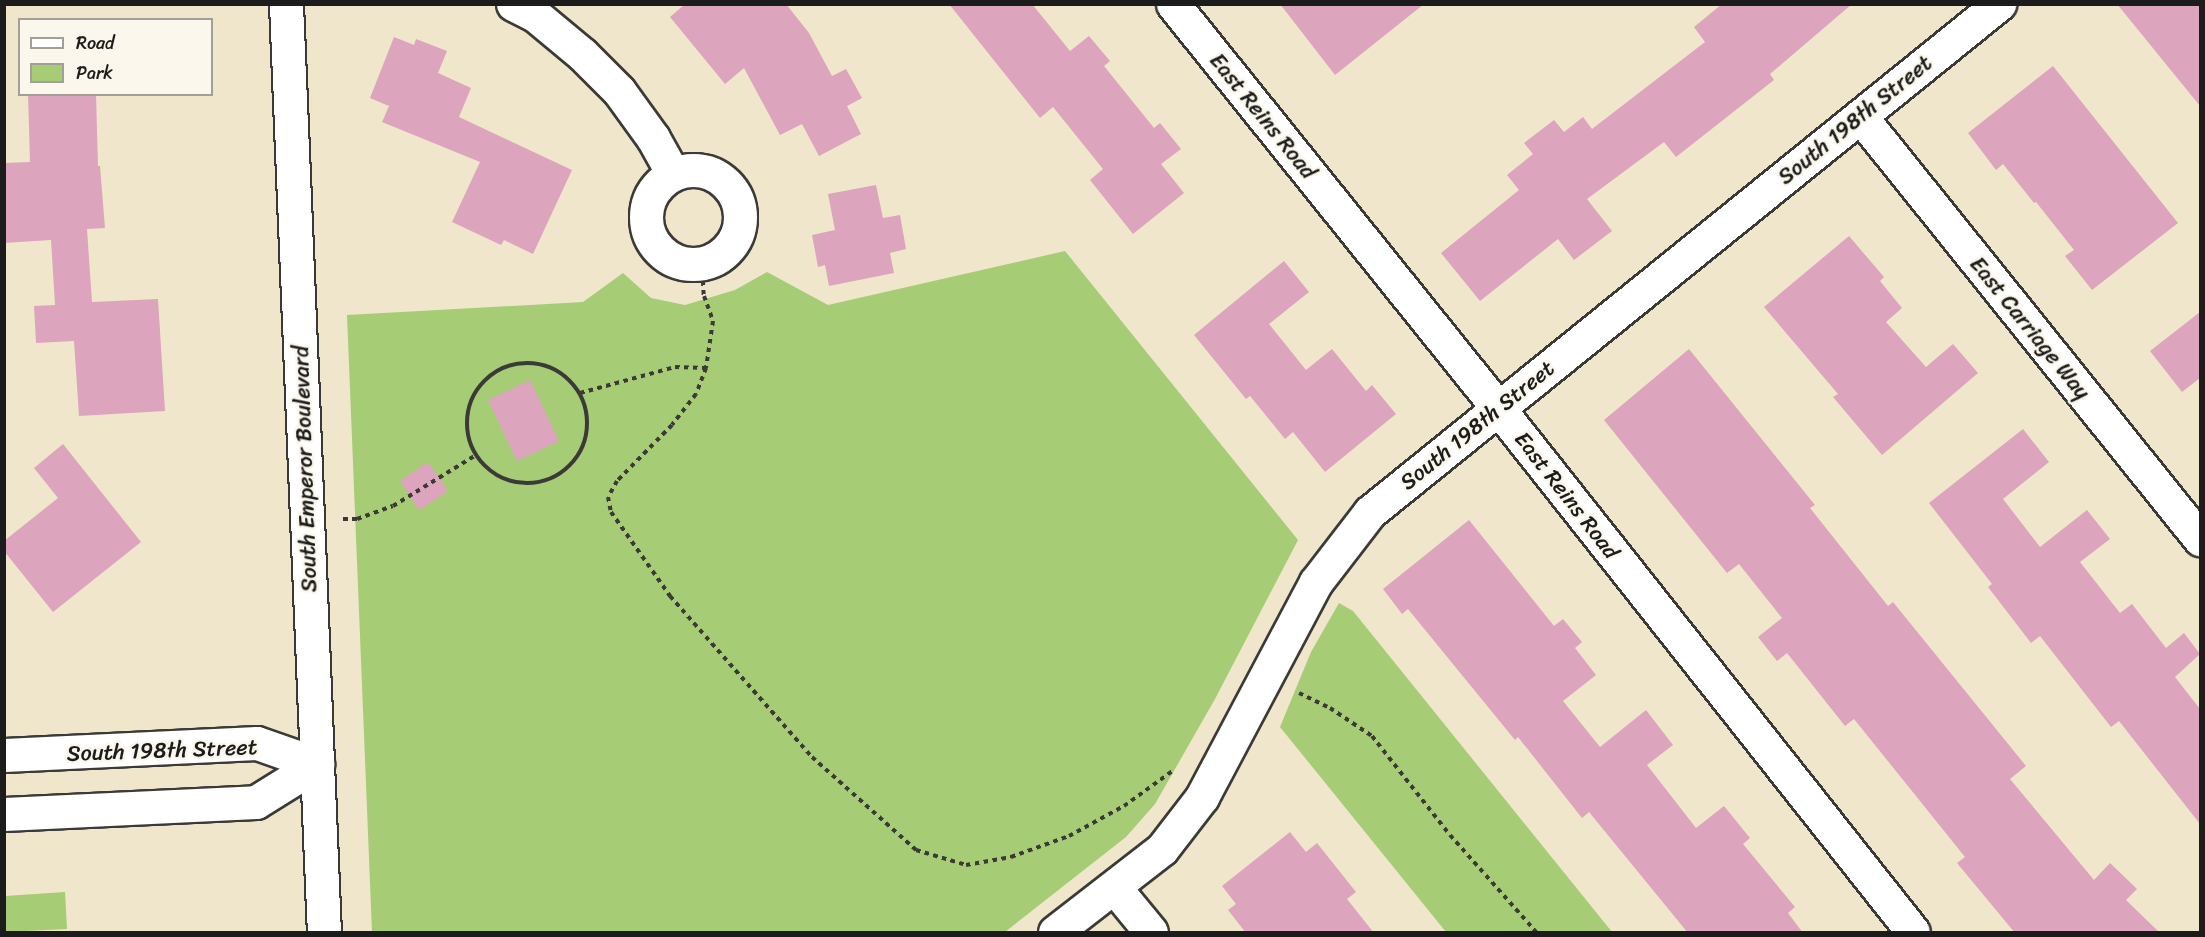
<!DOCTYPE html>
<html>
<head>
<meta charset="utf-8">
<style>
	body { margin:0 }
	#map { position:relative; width:2205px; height:937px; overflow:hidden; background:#f0e6cb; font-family:Sriracha,sans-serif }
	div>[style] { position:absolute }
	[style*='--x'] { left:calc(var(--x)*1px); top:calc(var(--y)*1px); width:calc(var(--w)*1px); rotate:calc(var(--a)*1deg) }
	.green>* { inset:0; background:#a6cc76 }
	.building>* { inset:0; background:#dda4be }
	.path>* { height:4px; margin-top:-2px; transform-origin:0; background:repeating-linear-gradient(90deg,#3c3a36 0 4.5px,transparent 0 9px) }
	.path>.ring { margin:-2px; padding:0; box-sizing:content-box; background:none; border:4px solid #3c3a36; border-radius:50% }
	.roads { filter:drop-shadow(2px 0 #3c3a36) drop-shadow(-2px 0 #3c3a36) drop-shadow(0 2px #3c3a36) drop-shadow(0 -2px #3c3a36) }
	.minor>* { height:33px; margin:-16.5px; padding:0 16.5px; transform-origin:16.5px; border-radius:16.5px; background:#fff }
	.minor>.ring { margin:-16.5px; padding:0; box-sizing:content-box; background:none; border:33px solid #fff; border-radius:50% }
	span { translate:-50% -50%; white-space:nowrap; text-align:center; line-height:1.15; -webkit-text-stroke:5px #fbf7ec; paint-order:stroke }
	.street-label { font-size:22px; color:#1c1c1c }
	.frame { position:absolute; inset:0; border:6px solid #1c1c1c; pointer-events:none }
	.legend { position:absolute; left:18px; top:18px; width:195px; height:78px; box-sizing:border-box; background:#fbf7ec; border:2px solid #a29f99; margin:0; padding:8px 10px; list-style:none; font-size:18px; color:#1c1c1c }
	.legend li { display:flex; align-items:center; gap:12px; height:30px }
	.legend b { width:30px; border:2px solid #a29f99 }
</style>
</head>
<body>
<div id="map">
	<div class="green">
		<i style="clip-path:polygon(1065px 251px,1298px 540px,1215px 699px,1155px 804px,1126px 837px,1005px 932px,372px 932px,347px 315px,583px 302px,623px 273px,651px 298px,685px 305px,735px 290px,767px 272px,828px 305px)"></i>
		<i style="clip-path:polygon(1339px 603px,1353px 611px,1612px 932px,1446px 932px,1280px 727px,1311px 652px)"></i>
		<i style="clip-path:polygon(65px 892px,67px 929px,5px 932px,5px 896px)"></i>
	</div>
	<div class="building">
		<i style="clip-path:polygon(685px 4px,786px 4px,809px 33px,832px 76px,846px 69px,862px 98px,847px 106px,861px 134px,819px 156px,802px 124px,780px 135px,744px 68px,725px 84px,670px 17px)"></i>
		<i style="clip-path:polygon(949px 4px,1032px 4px,1070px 51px,1089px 36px,1110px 61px,1104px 66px,1154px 128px,1160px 123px,1181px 149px,1161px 164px,1184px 193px,1133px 234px,1090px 180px,1103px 169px,1053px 107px,1040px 118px)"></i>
		<i style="clip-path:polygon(1280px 4px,1424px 4px,1335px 75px)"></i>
		<i style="clip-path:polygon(1722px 4px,1852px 4px,1770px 74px,1774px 80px,1676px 157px,1664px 142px,1587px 199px,1612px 231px,1574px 260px,1558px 239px,1480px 301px,1441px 253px,1519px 190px,1507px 175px,1533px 154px,1524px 143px,1554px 120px,1564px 132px,1583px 117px,1592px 129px,1705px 42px,1694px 27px)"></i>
		<i style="clip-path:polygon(2117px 4px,2200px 4px,2200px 106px)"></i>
		<i style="clip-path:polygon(394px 37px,414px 45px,416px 39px,447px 51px,438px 73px,471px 88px,459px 117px,572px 170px,533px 254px,504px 240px,501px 245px,452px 222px,480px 162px,382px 122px,389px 106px,370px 98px)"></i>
		<i style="clip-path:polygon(2053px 66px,2178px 223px,2092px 290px,2065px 256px,2074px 250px,2036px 202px,2034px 203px,2003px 164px,1996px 170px,1968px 133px)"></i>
		<i style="clip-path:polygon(28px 94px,96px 94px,98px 166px,100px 166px,105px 228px,87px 229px,92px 302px,158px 299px,165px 411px,79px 416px,74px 341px,36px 343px,34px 306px,55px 305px,51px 240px,4px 243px,4px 163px,30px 162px)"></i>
		<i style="clip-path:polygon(876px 185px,883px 218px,900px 215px,906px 249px,890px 253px,894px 273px,829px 286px,825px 265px,818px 267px,812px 235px,835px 230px,828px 194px)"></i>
		<i style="clip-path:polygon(1849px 236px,1884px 277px,1880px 281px,1902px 308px,1886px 322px,1926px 367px,1953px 344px,1978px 373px,1882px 455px,1833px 397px,1838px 394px,1764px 307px)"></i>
		<i style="clip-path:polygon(1284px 261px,1309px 292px,1269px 324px,1306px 370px,1332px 349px,1366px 391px,1372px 385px,1396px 414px,1325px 472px,1293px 432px,1285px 439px,1250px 396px,1246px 399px,1194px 335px)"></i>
		<i style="clip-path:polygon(2200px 312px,2200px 378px,2182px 392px,2150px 351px)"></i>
		<i style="clip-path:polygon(1689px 349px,1815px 505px,1810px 508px,1888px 606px,1893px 602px,2026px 766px,2010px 779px,2094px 880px,2110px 863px,2137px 889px,2126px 900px,2160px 933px,2015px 933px,1957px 863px,1965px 857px,1854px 719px,1845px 726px,1787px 653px,1777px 661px,1758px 637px,1782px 618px,1739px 564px,1727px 573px,1604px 420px)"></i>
		<i style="clip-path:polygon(530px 380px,559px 441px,517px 461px,488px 400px)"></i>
		<i style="clip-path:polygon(2023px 429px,2049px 462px,2003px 499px,2040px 547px,2087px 510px,2110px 539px,2080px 562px,2120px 613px,2132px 604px,2166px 648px,2184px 633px,2200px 654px,2175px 677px,2200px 709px,2200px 824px,2119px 721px,2111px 727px,2040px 636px,2031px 643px,1988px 587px,1992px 584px,1929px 503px)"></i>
		<i style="clip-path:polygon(63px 444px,141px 542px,53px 612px,4px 551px,4px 541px,58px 498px,34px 468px)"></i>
		<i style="clip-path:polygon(428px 462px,448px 491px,419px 510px,400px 481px)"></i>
		<i style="clip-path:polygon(1469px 520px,1554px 626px,1563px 619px,1582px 642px,1575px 648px,1596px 675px,1563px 701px,1600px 747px,1646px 710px,1673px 745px,1647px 765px,1696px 828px,1724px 806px,1750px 838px,1743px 844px,1795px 907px,1788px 913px,1803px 933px,1688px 933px,1589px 812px,1582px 818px,1518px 737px,1515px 740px,1408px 609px,1402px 614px,1383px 589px)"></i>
		<i style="clip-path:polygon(1290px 832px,1306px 852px,1317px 843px,1356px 892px,1347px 899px,1374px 933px,1246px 933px,1228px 910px,1236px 904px,1222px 886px)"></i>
	</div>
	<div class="path">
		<i style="--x:702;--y:263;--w:33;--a:87"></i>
		<i style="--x:704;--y:296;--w:27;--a:70"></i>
		<i style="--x:713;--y:321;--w:48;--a:98.5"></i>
		<i style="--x:706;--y:368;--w:28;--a:111"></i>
		<i style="--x:696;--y:394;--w:39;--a:128"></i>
		<i style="--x:672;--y:425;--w:78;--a:134.5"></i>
		<i style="--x:617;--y:481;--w:18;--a:119"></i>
		<i style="--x:608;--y:497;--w:15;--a:79"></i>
		<i style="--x:611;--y:512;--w:103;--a:54.9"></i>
		<i style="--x:670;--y:596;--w:215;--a:48.6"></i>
		<i style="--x:812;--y:757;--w:140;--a:41.8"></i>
		<i style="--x:916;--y:850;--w:52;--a:16.7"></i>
		<i style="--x:966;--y:865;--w:46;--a:-10.1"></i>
		<i style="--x:1011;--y:857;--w:62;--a:-19.9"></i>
		<i style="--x:1069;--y:836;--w:63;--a:-28.6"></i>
		<i style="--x:1124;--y:806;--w:62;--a:-35.8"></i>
		<i class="ring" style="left:467px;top:363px;width:116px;height:116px"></i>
		<i style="--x:580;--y:393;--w:98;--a:-15.3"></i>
		<i style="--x:675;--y:367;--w:31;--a:2"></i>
		<i style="--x:343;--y:519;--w:14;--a:0"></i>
		<i style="--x:357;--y:519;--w:38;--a:-20"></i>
		<i style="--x:393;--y:506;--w:97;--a:-31.6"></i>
		<i style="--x:1299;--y:693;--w:34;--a:26"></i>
		<i style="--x:1330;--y:708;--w:50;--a:33.7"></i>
		<i style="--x:1372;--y:736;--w:126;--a:51.8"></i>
		<i style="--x:1450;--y:835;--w:130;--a:48.4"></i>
	</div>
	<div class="roads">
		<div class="minor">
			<i style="--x:286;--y:4;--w:929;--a:87.66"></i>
			<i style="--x:513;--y:4;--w:25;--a:27"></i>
			<i style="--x:535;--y:15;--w:61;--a:39.7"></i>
			<i style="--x:582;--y:54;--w:52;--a:45"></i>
			<i style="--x:619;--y:91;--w:58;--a:54.1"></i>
			<i style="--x:653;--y:138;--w:41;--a:60.9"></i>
			<i style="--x:1173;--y:4;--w:518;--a:51.18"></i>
			<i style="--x:1498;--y:408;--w:668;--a:51.62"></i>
			<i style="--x:1860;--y:116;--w:543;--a:51.21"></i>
			<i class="ring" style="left:646px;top:170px;width:61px;height:61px"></i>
			<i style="--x:4;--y:755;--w:253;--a:-2.7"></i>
			<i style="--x:257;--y:743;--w:64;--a:19.3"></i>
			<i style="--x:4;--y:814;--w:252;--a:-2.7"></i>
			<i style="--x:256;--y:802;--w:72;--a:-31.9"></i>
			<i style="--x:1114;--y:887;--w:58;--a:50.6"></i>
			<i style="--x:1055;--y:932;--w:135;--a:-37.8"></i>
			<i style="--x:1162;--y:849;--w:66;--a:-52.4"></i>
			<i style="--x:1202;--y:797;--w:243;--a:-62.1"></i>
			<i style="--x:1316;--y:582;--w:88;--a:-52.4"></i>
			<i style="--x:1370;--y:512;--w:809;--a:-38.93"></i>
		</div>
	</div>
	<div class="street-label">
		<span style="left:1263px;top:116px;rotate:51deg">East Reins Road</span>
		<span style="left:1855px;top:120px;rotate:-39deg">South 198th Street</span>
		<span style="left:2030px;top:328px;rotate:51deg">East Carriage Way</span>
		<span style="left:1477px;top:425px;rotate:-39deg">South 198th Street</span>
		<span style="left:305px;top:469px;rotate:-92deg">South Emperor Boulevard</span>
		<span style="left:1567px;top:495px;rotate:52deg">East Reins Road</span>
		<span style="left:162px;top:750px;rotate:-2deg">South 198th Street</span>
	</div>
	<div class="frame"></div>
	<ul class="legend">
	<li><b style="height:8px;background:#fff"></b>Road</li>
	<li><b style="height:16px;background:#a6cc76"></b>Park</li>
	</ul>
</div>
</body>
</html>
